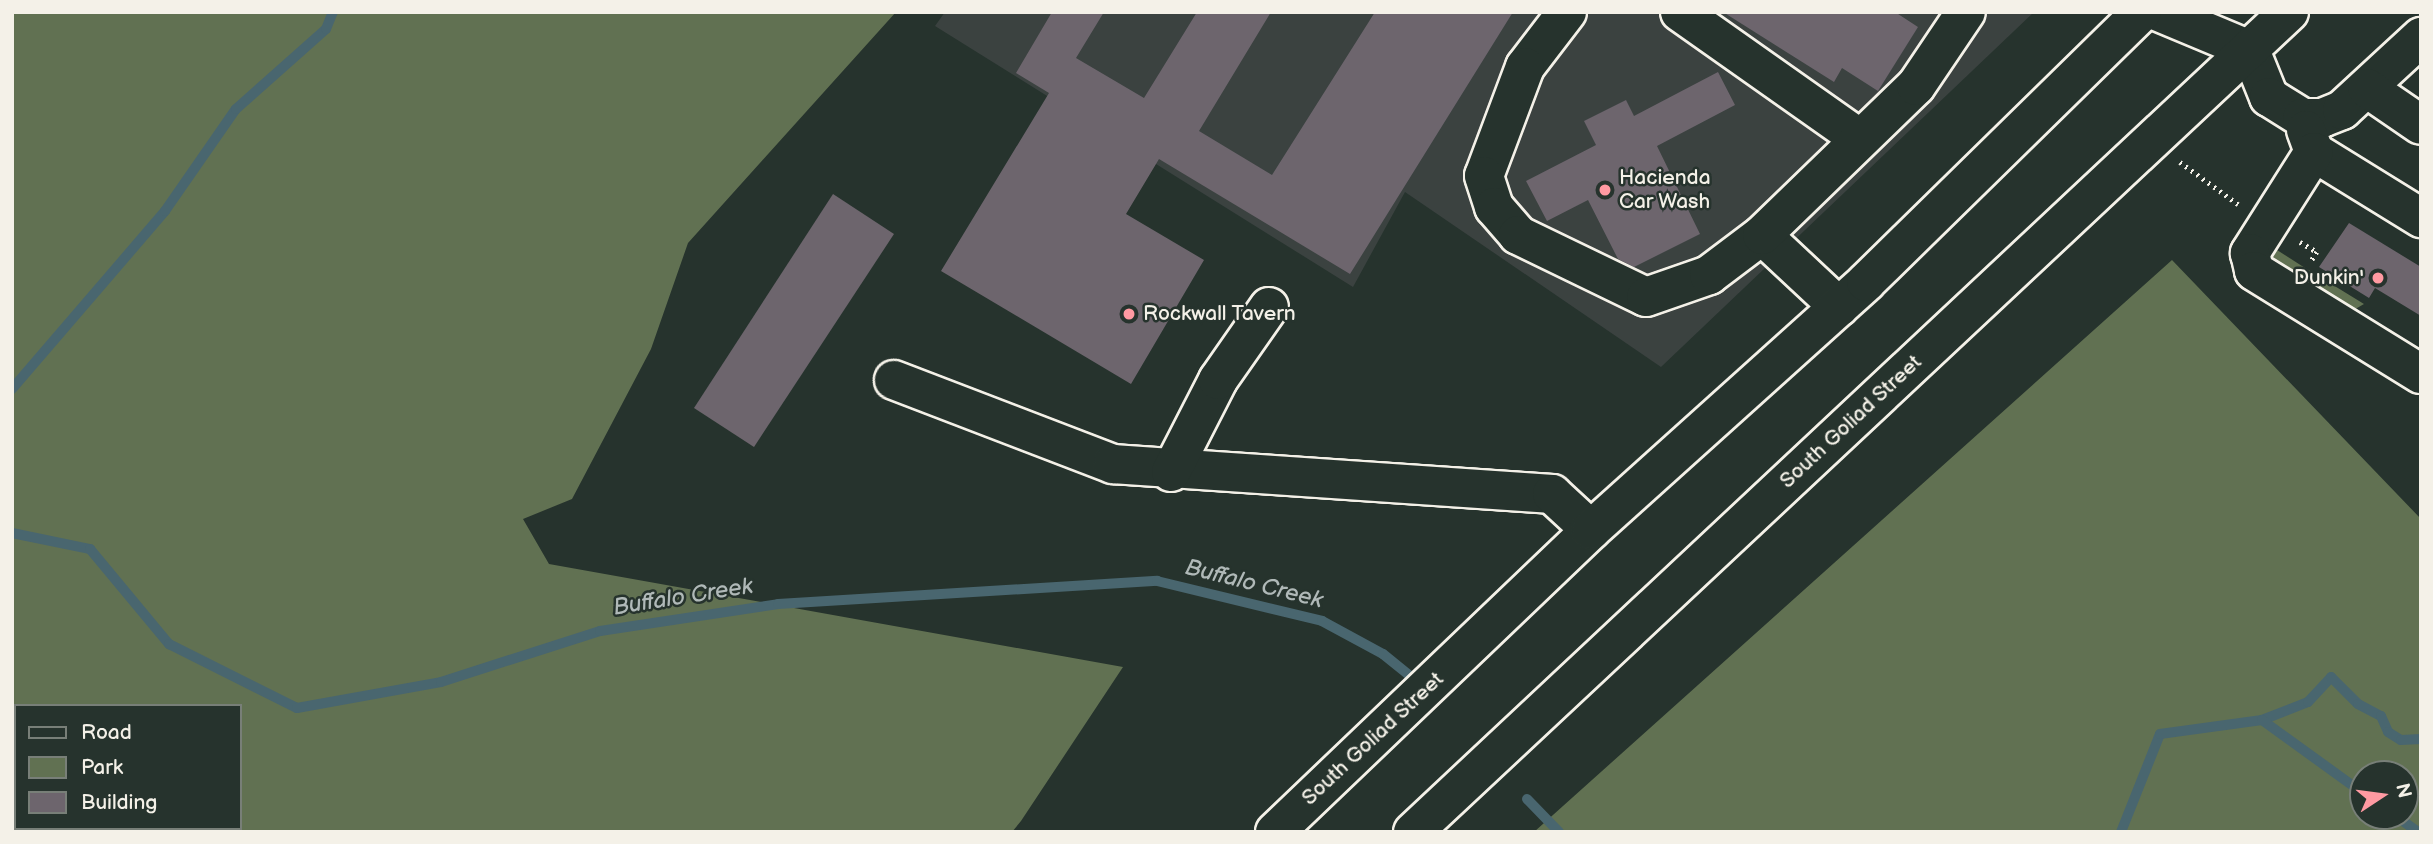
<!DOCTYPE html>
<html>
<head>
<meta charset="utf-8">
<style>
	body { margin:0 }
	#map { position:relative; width:2433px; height:844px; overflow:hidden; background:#26332d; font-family:"Balsamiq Sans",sans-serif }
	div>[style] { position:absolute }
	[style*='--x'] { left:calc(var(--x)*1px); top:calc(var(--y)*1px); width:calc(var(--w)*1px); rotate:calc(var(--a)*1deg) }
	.built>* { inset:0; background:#3b4240 }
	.green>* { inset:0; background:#617152 }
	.stream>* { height:10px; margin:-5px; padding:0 5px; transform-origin:5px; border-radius:5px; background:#49666f }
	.building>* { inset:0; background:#6d656d }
	.path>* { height:4.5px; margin-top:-2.25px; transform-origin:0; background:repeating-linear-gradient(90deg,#f4f1e8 0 2px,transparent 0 7px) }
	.roads { filter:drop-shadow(2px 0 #f4f1e8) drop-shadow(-2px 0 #f4f1e8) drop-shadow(0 2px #f4f1e8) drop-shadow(0 -2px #f4f1e8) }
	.minor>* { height:38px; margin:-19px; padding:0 19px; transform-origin:19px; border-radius:19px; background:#26332d }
	.major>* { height:38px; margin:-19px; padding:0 19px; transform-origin:19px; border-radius:19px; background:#26332d }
	.dots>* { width:19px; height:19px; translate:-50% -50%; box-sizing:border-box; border:4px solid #26332d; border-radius:50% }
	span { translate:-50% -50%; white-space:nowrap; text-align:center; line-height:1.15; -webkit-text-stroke:5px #26332d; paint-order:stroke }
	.poi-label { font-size:21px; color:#f4f1e8 }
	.left { translate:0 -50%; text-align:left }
	.right { translate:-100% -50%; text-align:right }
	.street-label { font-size:21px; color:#f4f1e8 }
	.water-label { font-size:23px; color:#b0b9b8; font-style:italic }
	.frame { position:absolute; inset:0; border:14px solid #f4f1e8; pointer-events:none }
	.legend { position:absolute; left:14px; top:704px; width:228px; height:126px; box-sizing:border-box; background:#26332d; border:2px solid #787f78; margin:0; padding:9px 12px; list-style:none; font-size:21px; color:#f4f1e8 }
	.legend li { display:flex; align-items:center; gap:14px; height:35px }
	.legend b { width:35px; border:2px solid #787f78 }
	.north { position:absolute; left:2349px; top:760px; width:70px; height:70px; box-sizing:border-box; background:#26332d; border:2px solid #787f78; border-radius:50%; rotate:77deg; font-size:19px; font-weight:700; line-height:28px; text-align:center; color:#f4f1e8 }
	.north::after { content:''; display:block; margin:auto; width:24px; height:32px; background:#ff9aa2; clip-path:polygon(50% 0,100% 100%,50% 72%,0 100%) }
</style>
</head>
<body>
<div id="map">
	<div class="built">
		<i style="clip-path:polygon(945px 12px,2034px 12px,1661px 367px,1405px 192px,1353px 287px,935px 26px)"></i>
	</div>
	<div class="green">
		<i style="clip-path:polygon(evenodd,12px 12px,896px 12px,688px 243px,651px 349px,572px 499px,523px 519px,549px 564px,1123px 667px,1021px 821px,1012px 832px,12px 832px,12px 12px,16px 706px,240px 706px,240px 828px,16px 828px,16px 706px)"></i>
		<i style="clip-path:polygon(2277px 250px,2302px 266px,2364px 304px,2345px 315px,2269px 258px)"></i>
		<i style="clip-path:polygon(evenodd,2172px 260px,2421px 519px,2421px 832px,1534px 832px,2172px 260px,2363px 774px,2405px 774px,2405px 816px,2363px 816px,2363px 774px)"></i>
	</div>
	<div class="stream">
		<i style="--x:12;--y:389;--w:235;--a:-49.3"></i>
		<i style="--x:165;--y:211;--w:124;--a:-55.2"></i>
		<i style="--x:236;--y:109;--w:120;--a:-41.6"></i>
		<i style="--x:326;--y:29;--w:18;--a:-68"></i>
		<i style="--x:12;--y:533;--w:80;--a:11.6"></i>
		<i style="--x:90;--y:549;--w:124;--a:50.3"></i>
		<i style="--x:169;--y:644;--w:143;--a:26.6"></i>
		<i style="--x:297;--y:708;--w:146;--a:-10.2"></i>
		<i style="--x:441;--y:682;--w:167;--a:-17.8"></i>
		<i style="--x:600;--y:631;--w:180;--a:-8.6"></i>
		<i style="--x:778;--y:604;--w:380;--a:-3.5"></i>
		<i style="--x:1157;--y:581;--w:170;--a:13.6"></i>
		<i style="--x:1322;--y:621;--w:69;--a:28.4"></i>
		<i style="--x:1383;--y:654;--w:36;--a:39"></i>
		<i style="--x:2262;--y:720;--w:49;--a:-21.4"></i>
		<i style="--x:2308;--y:702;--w:34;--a:-47"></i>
		<i style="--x:2331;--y:677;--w:38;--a:45"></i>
		<i style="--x:2358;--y:704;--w:26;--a:28"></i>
		<i style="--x:2381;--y:716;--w:17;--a:66"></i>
		<i style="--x:2388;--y:732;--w:15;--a:32"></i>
		<i style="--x:2401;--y:740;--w:20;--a:-3"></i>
		<i style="--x:1527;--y:799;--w:46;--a:45.9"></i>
		<i style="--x:2396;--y:816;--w:27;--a:36"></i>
		<i style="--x:2121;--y:832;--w:105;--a:-68.3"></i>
		<i style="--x:2160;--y:734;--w:103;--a:-7.8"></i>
		<i style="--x:2262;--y:720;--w:125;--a:35.9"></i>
	</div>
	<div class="building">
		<i style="clip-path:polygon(1052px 12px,1104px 12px,1076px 58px,1144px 98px,1197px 12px,1271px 12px,1199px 131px,1272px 175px,1375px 12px,1513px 12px,1350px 274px,1159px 159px,1126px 214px,1204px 260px,1131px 384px,941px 271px,1049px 93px,1016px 73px)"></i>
		<i style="clip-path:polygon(1723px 12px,1895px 12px,1918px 27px,1878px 91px,1842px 68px,1834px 82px)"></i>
		<i style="clip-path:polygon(1718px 72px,1735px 105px,1657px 146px,1700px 234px,1634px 267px,1618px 259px,1588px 200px,1547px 221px,1526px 181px,1596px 145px,1584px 121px,1626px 100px,1634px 116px)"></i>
		<i style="clip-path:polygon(833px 194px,894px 234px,754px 447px,694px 408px)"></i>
		<i style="clip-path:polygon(2349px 223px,2421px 267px,2421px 316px,2375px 288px,2369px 298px,2319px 267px)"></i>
	</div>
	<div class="path">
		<i style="--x:2180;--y:162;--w:72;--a:35.9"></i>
		<i style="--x:2300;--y:242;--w:20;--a:30"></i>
		<i style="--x:2317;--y:252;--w:13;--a:122"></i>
	</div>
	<div class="roads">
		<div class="minor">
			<i style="--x:1567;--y:12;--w:69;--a:127.4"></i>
			<i style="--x:1525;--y:67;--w:116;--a:110.6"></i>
			<i style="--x:1484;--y:176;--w:33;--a:72"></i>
			<i style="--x:1494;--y:207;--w:37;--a:49"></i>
			<i style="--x:1518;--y:235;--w:142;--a:25.8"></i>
			<i style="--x:1646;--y:297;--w:67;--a:-19.2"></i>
			<i style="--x:1709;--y:275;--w:66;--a:-37"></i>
			<i style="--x:1680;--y:12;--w:220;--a:35.2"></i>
			<i style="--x:2250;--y:50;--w:51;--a:68"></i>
			<i style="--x:2269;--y:97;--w:39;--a:32"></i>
			<i style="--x:2302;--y:118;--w:20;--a:0"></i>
			<i style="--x:2322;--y:118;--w:22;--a:-22"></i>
			<i style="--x:2342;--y:110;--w:108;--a:-42.7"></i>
			<i style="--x:2367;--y:88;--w:65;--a:34.4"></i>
			<i style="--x:2306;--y:130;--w:23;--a:70"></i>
			<i style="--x:2314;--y:152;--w:126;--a:31.7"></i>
			<i style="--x:2314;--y:152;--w:120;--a:122.4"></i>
			<i style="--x:2250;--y:253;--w:18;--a:77"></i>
			<i style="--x:2254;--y:271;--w:196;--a:31.7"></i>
			<i style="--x:1839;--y:307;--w:105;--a:-136.9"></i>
			<i style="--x:1762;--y:235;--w:214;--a:-44.1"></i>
			<i style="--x:1916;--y:86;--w:89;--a:-56"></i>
			<i style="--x:894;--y:380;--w:235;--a:21"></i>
			<i style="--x:1113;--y:464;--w:440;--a:3.9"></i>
			<i style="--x:1552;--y:494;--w:53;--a:42.7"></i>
			<i style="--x:1171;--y:472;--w:103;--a:-62.9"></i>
			<i style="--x:1218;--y:380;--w:89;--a:-55.1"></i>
		</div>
		<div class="major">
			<i style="--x:2159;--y:12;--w:99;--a:22.7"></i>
			<i style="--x:1275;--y:832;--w:437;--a:-43.7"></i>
			<i style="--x:1591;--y:530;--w:370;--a:-42"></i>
			<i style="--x:1866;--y:282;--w:386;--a:-44.4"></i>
			<i style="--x:1413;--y:832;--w:1200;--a:-43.11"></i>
		</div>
	</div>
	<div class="dots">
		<i style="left:1605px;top:190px;background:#ff9aa2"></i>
		<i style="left:2378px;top:278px;background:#ff9aa2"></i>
		<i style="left:1129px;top:314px;background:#ff9aa2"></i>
	</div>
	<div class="poi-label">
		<span class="left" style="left:1619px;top:190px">Hacienda<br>Car Wash</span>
		<span class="right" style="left:2364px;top:278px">Dunkin'</span>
		<span class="left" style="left:1143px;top:314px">Rockwall Tavern</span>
	</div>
	<div class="street-label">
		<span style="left:1851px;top:422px;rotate:-43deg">South Goliad Street</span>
		<span style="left:1373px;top:739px;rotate:-43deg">South Goliad Street</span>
	</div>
	<div class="water-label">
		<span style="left:1254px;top:584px;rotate:14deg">Buffalo Creek</span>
		<span style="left:683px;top:597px;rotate:-9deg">Buffalo Creek</span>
	</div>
	<div class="frame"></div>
	<ul class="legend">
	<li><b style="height:9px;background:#26332d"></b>Road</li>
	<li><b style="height:19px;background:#617152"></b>Park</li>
	<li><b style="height:19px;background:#6d656d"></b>Building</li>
	</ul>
	<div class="north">N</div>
</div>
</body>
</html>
